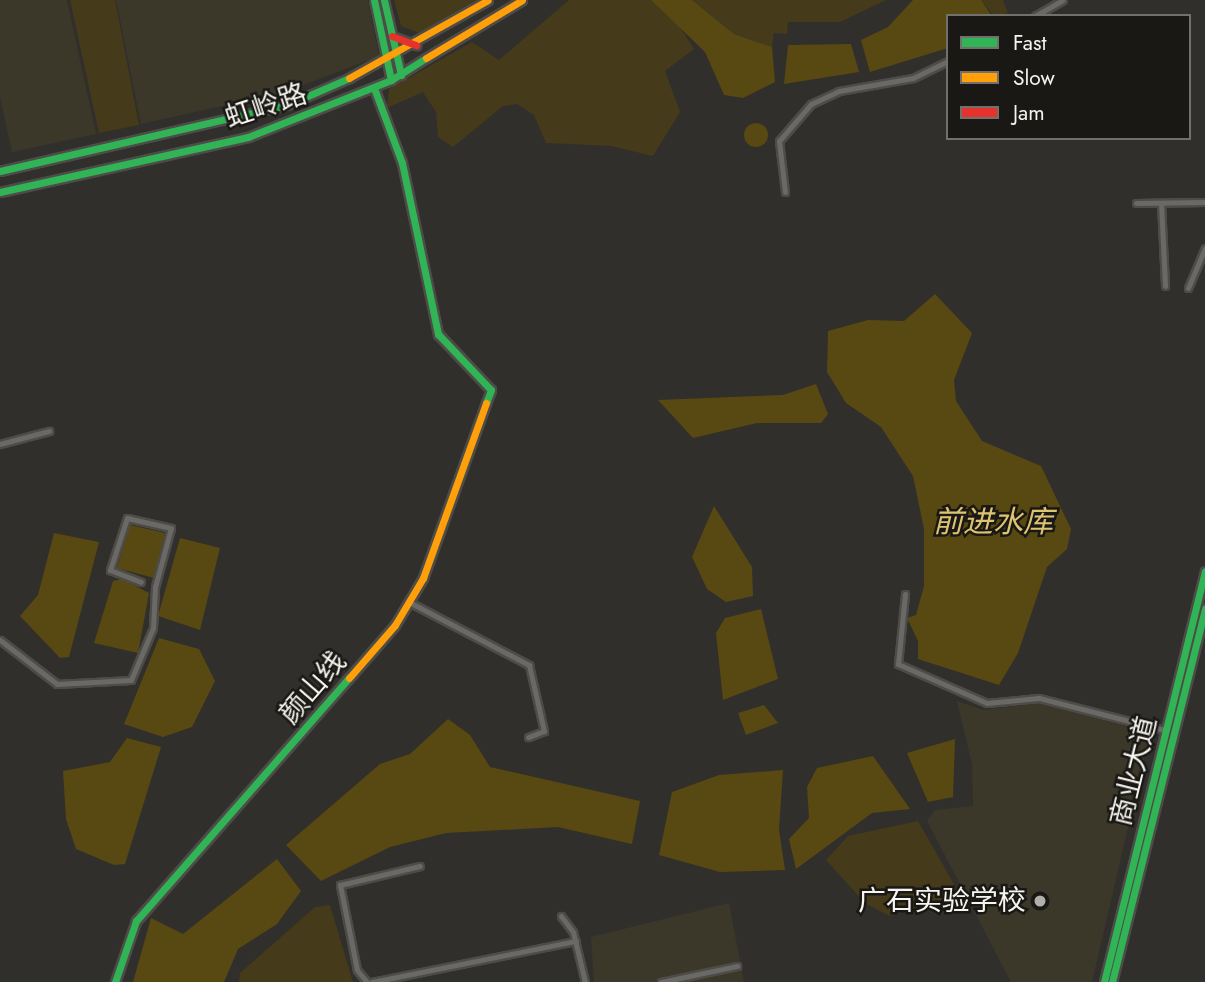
<!DOCTYPE html>
<html>
<head>
<meta charset="utf-8">
<style>
	body { margin:0 }
	#map { position:relative; width:1205px; height:982px; overflow:hidden; background:#312f2b; font-family:Jost,"Noto Sans SC",sans-serif }
	div>[style] { position:absolute }
	[style*='--x'] { left:calc(var(--x)*1px); top:calc(var(--y)*1px); width:calc(var(--w)*1px); rotate:calc(var(--a)*1deg) }
	.built>* { inset:0; background:#3b382a }
	.green>* { inset:0; background:#453a19 }
	.water>* { inset:0; background:#584812 }
	.round { border-radius:50% }
	.roads { filter:drop-shadow(2px 0 #4d4c48) drop-shadow(-2px 0 #4d4c48) drop-shadow(0 2px #4d4c48) drop-shadow(0 -2px #4d4c48) }
	.street>* { height:5px; margin:-2.5px; padding:0 2.5px; transform-origin:2.5px; border-radius:2.5px; background:#6a6966 }
	.fast>* { height:7px; margin:-3.5px; padding:0 3.5px; transform-origin:3.5px; border-radius:3.5px; background:#30b455 }
	.slow>* { height:7px; margin:-3.5px; padding:0 3.5px; transform-origin:3.5px; border-radius:3.5px; background:#ff9f0a }
	.jam>* { height:7px; margin:-3.5px; padding:0 3.5px; transform-origin:3.5px; border-radius:3.5px; background:#e5322d }
	.dots>* { width:19px; height:19px; translate:-50% -50%; box-sizing:border-box; border:4px solid #1a1815; border-radius:50% }
	span { translate:-50% -50%; white-space:nowrap; text-align:center; line-height:1.15; -webkit-text-stroke:5px #1a1815; paint-order:stroke }
	.street-label { font-size:28px; color:#f5f4ee }
	.poi-label { font-size:28px; color:#f5f4ee }
	.right { translate:-100% -50%; text-align:right }
	.water-label { font-size:30px; color:#dec371; font-style:italic }
	.legend { position:absolute; left:946px; top:14px; width:245px; height:126px; box-sizing:border-box; background:#1a1815; border:2px solid #72706c; margin:0; padding:9px 12px; list-style:none; font-size:21px; color:#f5f4ee }
	.legend li { display:flex; align-items:center; gap:14px; height:35px }
	.legend b { width:35px; border:2px solid #72706c }
</style>
</head>
<body>
<div id="map">
	<div class="built">
		<i style="clip-path:polygon(0 0,67px 0,96px 134px,12px 152px,0 97px)"></i>
		<i style="clip-path:polygon(116px 0,368px 0,379px 56px,285px 92px,141px 124px)"></i>
		<i style="clip-path:polygon(957px 701px,983px 710px,1040px 703px,1150px 733px,1092px 982px,1011px 982px,927px 821px,935px 810px,973px 806px,972px 764px)"></i>
		<i style="clip-path:polygon(729px 903px,744px 982px,594px 982px,591px 937px)"></i>
	</div>
	<div class="green">
		<i style="clip-path:polygon(70px 0,115px 0,139px 125px,99px 133px)"></i>
		<i style="clip-path:polygon(394px 0,476px 0,419px 33px,401px 26px)"></i>
		<i style="clip-path:polygon(569px 0,651px 0,674px 18px,694px 49px,665px 71px,680px 112px,653px 156px,611px 146px,546px 143px,534px 115px,517px 104px,503px 106px,453px 147px,438px 137px,436px 112px,423px 92px,387px 108px,389px 89px,472px 42px,499px 60px)"></i>
		<i style="clip-path:polygon(692px 0,886px 0,840px 22px,788px 22px,787px 34px,774px 33px,772px 47px,734px 34px)"></i>
		<i style="clip-path:polygon(981px 0,1003px 0,1008px 13px,994px 16px)"></i>
		<i style="clip-path:polygon(918px 821px,964px 902px,959px 907px,927px 904px,890px 916px,866px 904px,826px 860px,848px 836px)"></i>
		<i style="clip-path:polygon(330px 905px,353px 982px,239px 982px,240px 973px,315px 907px)"></i>
	</div>
	<div class="water">
		<i style="clip-path:polygon(651px 0,692px 0,734px 34px,772px 47px,775px 82px,743px 98px,724px 95px,705px 52px)"></i>
		<i style="clip-path:polygon(913px 0,981px 0,992px 16px,948px 16px,948px 48px,870px 72px,861px 40px,888px 27px)"></i>
		<i style="clip-path:polygon(788px 45px,851px 44px,859px 72px,784px 84px)"></i>
		<i class="round" style="left:744px;top:123px;width:24px;height:24px"></i>
		<i style="clip-path:polygon(935px 294px,972px 333px,954px 380px,956px 401px,982px 441px,1041px 466px,1071px 529px,1067px 549px,1047px 567px,1018px 653px,999px 685px,918px 659px,918px 641px,907px 618px,916px 615px,924px 586px,924px 529px,913px 476px,881px 427px,846px 403px,827px 372px,828px 331px,868px 320px,904px 321px)"></i>
		<i style="clip-path:polygon(816px 384px,828px 414px,821px 423px,757px 423px,693px 438px,658px 400px,783px 395px)"></i>
		<i style="clip-path:polygon(714px 506px,752px 567px,753px 596px,726px 602px,707px 589px,692px 557px)"></i>
		<i style="clip-path:polygon(130px 525px,165px 533px,154px 578px,117px 568px)"></i>
		<i style="clip-path:polygon(54px 533px,99px 542px,69px 657px,60px 658px,20px 616px,38px 595px)"></i>
		<i style="clip-path:polygon(180px 538px,220px 548px,200px 630px,158px 616px)"></i>
		<i style="clip-path:polygon(122px 579px,149px 593px,138px 653px,94px 643px,113px 581px)"></i>
		<i style="clip-path:polygon(761px 609px,778px 679px,723px 700px,716px 633px,725px 618px)"></i>
		<i style="clip-path:polygon(159px 638px,199px 649px,215px 681px,192px 727px,163px 737px,124px 724px)"></i>
		<i style="clip-path:polygon(764px 705px,778px 723px,746px 735px,738px 713px)"></i>
		<i style="clip-path:polygon(448px 719px,470px 735px,490px 767px,640px 801px,632px 844px,558px 827px,446px 833px,390px 847px,321px 881px,286px 845px,380px 764px,410px 754px)"></i>
		<i style="clip-path:polygon(127px 738px,161px 747px,125px 864px,114px 865px,76px 849px,66px 819px,63px 771px,110px 762px)"></i>
		<i style="clip-path:polygon(955px 739px,953px 797px,928px 802px,907px 753px)"></i>
		<i style="clip-path:polygon(873px 756px,910px 809px,872px 813px,796px 869px,789px 839px,809px 818px,807px 787px,817px 768px)"></i>
		<i style="clip-path:polygon(783px 770px,779px 830px,785px 870px,720px 872px,659px 855px,672px 792px,719px 775px)"></i>
		<i style="clip-path:polygon(277px 859px,301px 891px,277px 924px,238px 949px,224px 982px,133px 982px,151px 918px,183px 934px)"></i>
	</div>
	<div class="roads">
		<div class="street">
			<i style="--x:1035;--y:16;--w:32;--a:-30"></i>
			<i style="--x:785;--y:192;--w:51;--a:-96.7"></i>
			<i style="--x:779;--y:141;--w:49;--a:-49.1"></i>
			<i style="--x:811;--y:104;--w:31;--a:-25"></i>
			<i style="--x:839;--y:91;--w:75;--a:-10"></i>
			<i style="--x:913;--y:78;--w:39;--a:-26"></i>
			<i style="--x:1136;--y:203;--w:69;--a:-0.8"></i>
			<i style="--x:1161;--y:203;--w:83;--a:87.2"></i>
			<i style="--x:1188;--y:288;--w:43;--a:-67"></i>
			<i style="--x:0;--y:444;--w:51;--a:-14.9"></i>
			<i style="--x:905;--y:594;--w:70;--a:95.7"></i>
			<i style="--x:898;--y:664;--w:97;--a:23.7"></i>
			<i style="--x:987;--y:703;--w:52;--a:-5.5"></i>
			<i style="--x:1039;--y:698;--w:130;--a:14.3"></i>
			<i style="--x:409;--y:602;--w:136;--a:27.7"></i>
			<i style="--x:529;--y:665;--w:68;--a:77.2"></i>
			<i style="--x:544;--y:731;--w:17;--a:159"></i>
			<i style="--x:0;--y:640;--w:72;--a:37.7"></i>
			<i style="--x:57;--y:684;--w:74;--a:-3.1"></i>
			<i style="--x:131;--y:680;--w:56;--a:-67.1"></i>
			<i style="--x:153;--y:628;--w:41;--a:-87.2"></i>
			<i style="--x:155;--y:587;--w:61;--a:-74.8"></i>
			<i style="--x:171;--y:528;--w:45;--a:-167.2"></i>
			<i style="--x:127;--y:518;--w:55;--a:108.1"></i>
			<i style="--x:110;--y:570;--w:33;--a:21"></i>
			<i style="--x:561;--y:916;--w:20;--a:53"></i>
			<i style="--x:573;--y:932;--w:51;--a:76.5"></i>
			<i style="--x:367;--y:982;--w:16;--a:-130"></i>
			<i style="--x:357;--y:970;--w:87;--a:-101.3"></i>
			<i style="--x:340;--y:885;--w:82;--a:-13.4"></i>
			<i style="--x:372;--y:982;--w:208;--a:-11.4"></i>
			<i style="--x:661;--y:982;--w:78;--a:-11.9"></i>
		</div>
		<div class="fast">
			<i style="--x:374;--y:0;--w:82;--a:78"></i>
			<i style="--x:384;--y:0;--w:77;--a:77.2"></i>
			<i style="--x:374;--y:88;--w:80;--a:69.5"></i>
			<i style="--x:402;--y:163;--w:175;--a:78.1"></i>
			<i style="--x:438;--y:334;--w:77;--a:46.6"></i>
			<i style="--x:491;--y:390;--w:14;--a:111"></i>
			<i style="--x:0;--y:171;--w:294;--a:-13"></i>
			<i style="--x:287;--y:105;--w:68;--a:-23.5"></i>
			<i style="--x:0;--y:192;--w:254;--a:-12.5"></i>
			<i style="--x:248;--y:137;--w:154;--a:-21.7"></i>
			<i style="--x:391;--y:80;--w:41;--a:-32.2"></i>
			<i style="--x:115;--y:982;--w:65;--a:-71"></i>
			<i style="--x:136;--y:921;--w:323;--a:-48.8"></i>
			<i style="--x:1104;--y:982;--w:423;--a:-76.2"></i>
			<i style="--x:1112;--y:982;--w:385;--a:-76"></i>
		</div>
		<div class="slow">
			<i style="--x:426;--y:58;--w:112;--a:-31.1"></i>
			<i style="--x:349;--y:78;--w:159;--a:-29.3"></i>
			<i style="--x:349;--y:678;--w:70;--a:-49"></i>
			<i style="--x:395;--y:625;--w:55;--a:-59.2"></i>
			<i style="--x:423;--y:578;--w:186;--a:-70.2"></i>
		</div>
		<div class="jam">
			<i style="--x:392;--y:36;--w:26;--a:21"></i>
		</div>
	</div>
	<div class="dots">
		<i style="left:1040px;top:901px;background:#b0afaa"></i>
	</div>
	<div class="street-label">
		<span style="left:266px;top:106px;rotate:-18deg">虹岭路</span>
		<span style="left:313px;top:688px;rotate:-49deg">颜山线</span>
		<span style="left:1134px;top:771px;rotate:-76deg">商业大道</span>
	</div>
	<div class="poi-label">
		<span class="right" style="left:1026px;top:901px">广石实验学校</span>
	</div>
	<div class="water-label">
		<span style="left:993px;top:522px">前进水库</span>
	</div>
	<ul class="legend">
	<li><b style="height:9px;background:#30b455"></b>Fast</li>
	<li><b style="height:9px;background:#ff9f0a"></b>Slow</li>
	<li><b style="height:9px;background:#e5322d"></b>Jam</li>
	</ul>
</div>
</body>
</html>
